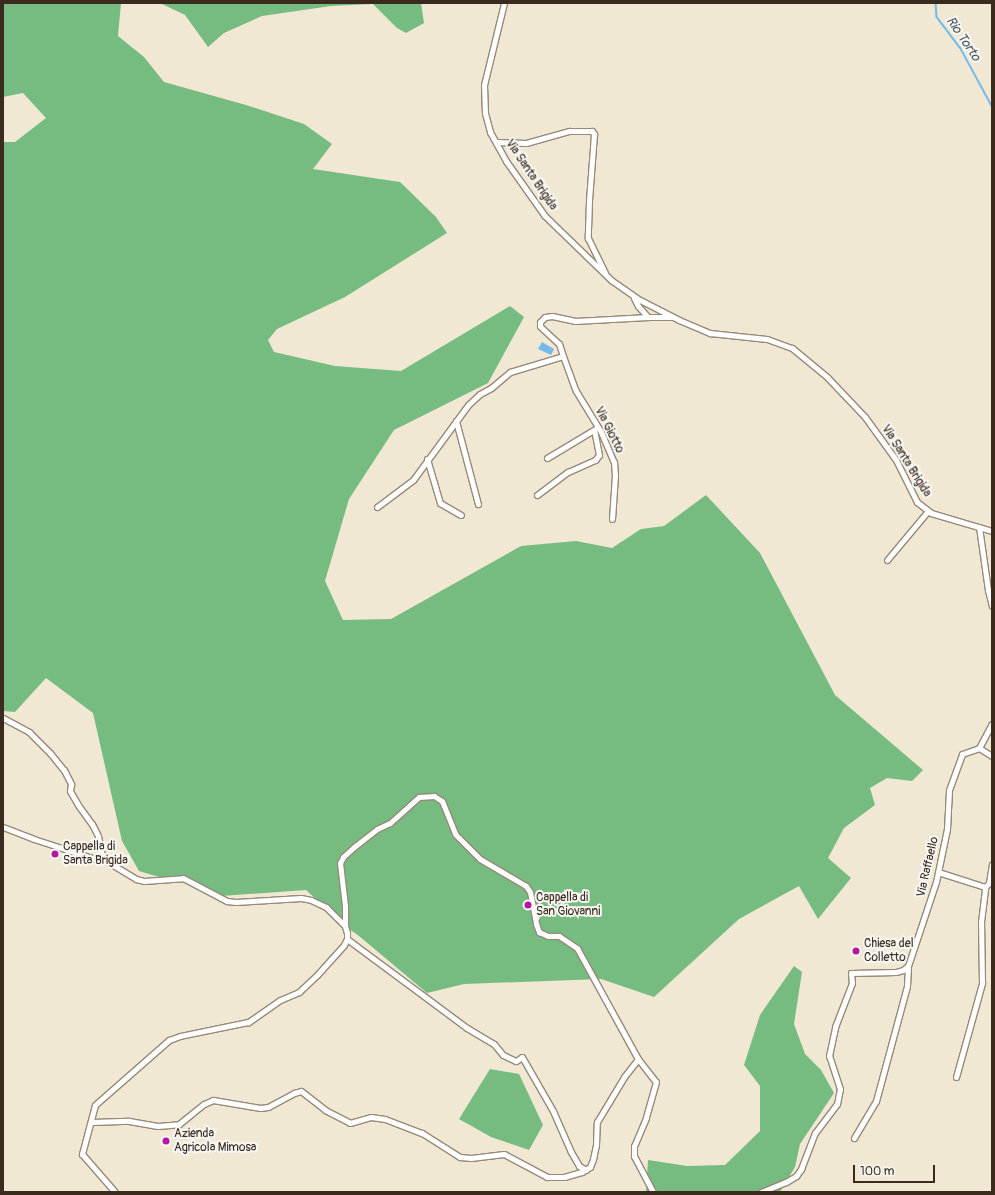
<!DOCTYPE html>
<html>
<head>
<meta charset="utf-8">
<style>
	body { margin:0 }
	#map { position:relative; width:995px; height:1195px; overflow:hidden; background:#f1e8d3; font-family:Pangolin,sans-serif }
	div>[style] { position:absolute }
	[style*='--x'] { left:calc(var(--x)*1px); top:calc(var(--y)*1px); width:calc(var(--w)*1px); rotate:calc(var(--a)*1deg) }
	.forest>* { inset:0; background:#76bc80 }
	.water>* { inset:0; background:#73baea }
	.stream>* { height:1.5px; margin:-0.75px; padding:0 0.75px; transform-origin:0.75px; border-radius:0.75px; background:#73baea }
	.roads { filter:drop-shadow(1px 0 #968978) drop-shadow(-1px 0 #968978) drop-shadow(0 1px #968978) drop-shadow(0 -1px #968978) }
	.street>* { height:5px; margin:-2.5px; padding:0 2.5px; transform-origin:2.5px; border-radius:2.5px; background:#fff }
	.dots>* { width:11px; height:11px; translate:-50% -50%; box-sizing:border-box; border:2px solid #f6f6f2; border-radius:50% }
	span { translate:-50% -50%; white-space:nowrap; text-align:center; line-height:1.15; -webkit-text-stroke:4px #f6f6f2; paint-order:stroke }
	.street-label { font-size:12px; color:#3b2a1e }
	.poi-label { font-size:12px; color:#3b2a1e }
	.left { translate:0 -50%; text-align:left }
	.water-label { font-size:13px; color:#4c555b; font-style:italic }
	.frame { position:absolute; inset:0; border:4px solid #3b2a1e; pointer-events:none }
	.scale { position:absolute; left:853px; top:1165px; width:82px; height:18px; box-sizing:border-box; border:2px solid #3b2a1e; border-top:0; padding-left:5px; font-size:12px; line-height:14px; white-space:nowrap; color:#3b2a1e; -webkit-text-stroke:3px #f6f6f2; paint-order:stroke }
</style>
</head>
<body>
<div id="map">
	<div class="forest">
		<i style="clip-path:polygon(3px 3px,121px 3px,118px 36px,144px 57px,164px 82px,246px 105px,304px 124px,332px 144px,313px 169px,400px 182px,436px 217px,447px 233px,345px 297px,277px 329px,268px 340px,274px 352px,335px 366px,401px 371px,510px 306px,524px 317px,488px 383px,394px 430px,349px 499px,325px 581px,343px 620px,391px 619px,521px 546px,576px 541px,612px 548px,641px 529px,664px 526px,706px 495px,760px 553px,835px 695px,923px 770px,912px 781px,887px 778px,870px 788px,875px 805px,844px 828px,828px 858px,851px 878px,818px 919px,799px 886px,739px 919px,654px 997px,601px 979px,464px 984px,427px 993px,359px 936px,345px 926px,306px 890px,221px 896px,182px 880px,159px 877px,139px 871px,122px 841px,93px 713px,46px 678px,15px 712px,3px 711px,3px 142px,15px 142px,46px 118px,23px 93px,3px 97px)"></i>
		<i style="clip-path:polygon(160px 3px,421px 3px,424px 23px,406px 33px,397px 28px,373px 4px,331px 6px,262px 16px,224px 33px,208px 47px,185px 15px)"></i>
		<i style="clip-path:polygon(794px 966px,802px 972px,794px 1024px,805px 1054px,821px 1070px,834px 1093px,800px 1144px,795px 1167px,780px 1192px,646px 1192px,648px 1160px,687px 1166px,725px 1165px,760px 1131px,760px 1086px,744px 1065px,760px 1015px)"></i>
		<i style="clip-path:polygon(490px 1069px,519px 1074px,543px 1125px,529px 1150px,491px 1137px,459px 1119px)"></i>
	</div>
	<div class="water">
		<i style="clip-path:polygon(542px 342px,554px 349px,551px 355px,538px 349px)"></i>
	</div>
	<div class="stream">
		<i style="--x:936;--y:3;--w:14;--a:86"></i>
		<i style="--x:937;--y:17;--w:38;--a:53"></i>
		<i style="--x:960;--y:47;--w:67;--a:61.5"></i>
	</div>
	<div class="roads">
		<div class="street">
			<i style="--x:504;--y:3;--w:84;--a:103.7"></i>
			<i style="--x:484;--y:85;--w:28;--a:88"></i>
			<i style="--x:485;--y:113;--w:20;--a:75"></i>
			<i style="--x:490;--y:132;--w:33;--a:61"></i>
			<i style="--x:506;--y:161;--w:67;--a:54.7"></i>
			<i style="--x:545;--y:216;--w:92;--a:44.1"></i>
			<i style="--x:611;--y:280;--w:35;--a:35"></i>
			<i style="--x:640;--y:300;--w:44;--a:27.1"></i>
			<i style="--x:679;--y:320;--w:34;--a:23"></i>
			<i style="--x:710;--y:333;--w:57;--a:6"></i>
			<i style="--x:767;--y:339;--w:27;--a:20"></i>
			<i style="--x:792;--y:348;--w:45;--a:39.6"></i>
			<i style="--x:827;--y:377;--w:55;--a:46.5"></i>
			<i style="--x:865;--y:417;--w:53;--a:54.2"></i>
			<i style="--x:896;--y:460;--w:47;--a:63.4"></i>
			<i style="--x:917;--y:502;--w:18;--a:38"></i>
			<i style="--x:931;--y:513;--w:64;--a:16.4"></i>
			<i style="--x:496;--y:142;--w:30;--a:2"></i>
			<i style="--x:526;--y:143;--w:45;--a:-15.6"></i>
			<i style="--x:569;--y:131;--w:23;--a:0"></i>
			<i style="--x:592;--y:131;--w:4;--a:56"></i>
			<i style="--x:594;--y:134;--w:67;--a:94.3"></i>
			<i style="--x:589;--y:201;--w:37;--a:92"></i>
			<i style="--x:588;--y:238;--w:39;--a:64"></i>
			<i style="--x:634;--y:298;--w:9;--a:63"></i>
			<i style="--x:638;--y:306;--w:15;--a:48"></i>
			<i style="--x:563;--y:356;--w:37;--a:70"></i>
			<i style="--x:576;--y:391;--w:48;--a:58.6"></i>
			<i style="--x:601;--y:432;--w:33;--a:67"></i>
			<i style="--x:614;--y:462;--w:13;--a:86"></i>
			<i style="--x:615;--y:475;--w:44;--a:93.9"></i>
			<i style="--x:456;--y:421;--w:86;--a:75.2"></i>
			<i style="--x:547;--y:458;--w:56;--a:-31.1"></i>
			<i style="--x:427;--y:459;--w:46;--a:73.5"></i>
			<i style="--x:440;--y:503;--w:24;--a:30"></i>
			<i style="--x:537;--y:495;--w:39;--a:-37"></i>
			<i style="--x:568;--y:472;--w:30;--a:-24"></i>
			<i style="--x:595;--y:460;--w:6;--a:-51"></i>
			<i style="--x:599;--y:455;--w:25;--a:-101"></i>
			<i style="--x:377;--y:507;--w:45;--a:-36.9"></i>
			<i style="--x:413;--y:480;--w:93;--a:-53.7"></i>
			<i style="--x:468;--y:405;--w:16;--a:-43"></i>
			<i style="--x:480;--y:394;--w:13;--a:-29"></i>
			<i style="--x:491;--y:388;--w:25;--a:-40"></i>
			<i style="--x:510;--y:372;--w:55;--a:-16.8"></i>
			<i style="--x:563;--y:356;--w:13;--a:-108"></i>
			<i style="--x:559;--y:344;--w:26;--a:-137"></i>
			<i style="--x:540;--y:326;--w:4;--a:-90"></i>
			<i style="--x:540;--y:322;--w:7;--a:-45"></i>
			<i style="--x:545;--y:317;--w:7;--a:-8"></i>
			<i style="--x:552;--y:316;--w:24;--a:12"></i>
			<i style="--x:575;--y:321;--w:73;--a:-3.1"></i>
			<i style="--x:648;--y:317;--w:24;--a:0"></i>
			<i style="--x:979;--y:527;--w:64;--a:81.9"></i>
			<i style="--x:988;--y:590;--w:16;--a:76"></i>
			<i style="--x:887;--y:560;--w:64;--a:-50.1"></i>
			<i style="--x:3;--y:718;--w:30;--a:28"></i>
			<i style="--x:29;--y:732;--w:30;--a:45"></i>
			<i style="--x:50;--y:753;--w:22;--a:51"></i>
			<i style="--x:64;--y:770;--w:16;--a:63"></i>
			<i style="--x:71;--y:784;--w:7;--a:98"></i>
			<i style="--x:70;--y:791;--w:16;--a:60"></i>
			<i style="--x:78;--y:805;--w:24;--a:54"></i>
			<i style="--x:92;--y:824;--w:13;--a:63"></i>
			<i style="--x:98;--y:836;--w:24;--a:78"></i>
			<i style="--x:979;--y:748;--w:15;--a:32"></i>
			<i style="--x:3;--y:827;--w:33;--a:21"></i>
			<i style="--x:34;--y:839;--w:64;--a:18.2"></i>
			<i style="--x:95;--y:859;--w:8;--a:0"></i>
			<i style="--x:103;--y:859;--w:39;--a:31"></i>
			<i style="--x:136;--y:879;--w:8;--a:14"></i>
			<i style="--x:144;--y:881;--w:39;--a:-4"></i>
			<i style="--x:183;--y:878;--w:50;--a:27.6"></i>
			<i style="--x:227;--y:901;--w:9;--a:6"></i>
			<i style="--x:236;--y:902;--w:65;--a:-3.5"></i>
			<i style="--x:301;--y:898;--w:10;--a:11"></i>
			<i style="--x:311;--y:900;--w:17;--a:25"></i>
			<i style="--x:326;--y:907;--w:27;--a:45"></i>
			<i style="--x:345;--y:926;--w:7;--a:74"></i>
			<i style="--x:347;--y:933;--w:6;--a:90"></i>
			<i style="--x:347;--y:939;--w:7;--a:117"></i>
			<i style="--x:344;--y:945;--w:40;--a:132"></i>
			<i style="--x:317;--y:975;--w:25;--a:137"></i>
			<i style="--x:299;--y:992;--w:21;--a:157"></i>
			<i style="--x:280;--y:1000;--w:39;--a:145"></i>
			<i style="--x:248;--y:1022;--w:69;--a:168.4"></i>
			<i style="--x:180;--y:1036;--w:12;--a:160"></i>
			<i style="--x:169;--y:1040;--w:98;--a:138.7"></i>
			<i style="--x:95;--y:1105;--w:51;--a:104.9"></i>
			<i style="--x:82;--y:1154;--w:50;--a:49"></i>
			<i style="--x:938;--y:872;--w:49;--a:17.7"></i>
			<i style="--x:985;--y:887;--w:6;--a:-45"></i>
			<i style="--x:989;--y:883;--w:19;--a:-81"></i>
			<i style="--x:345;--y:926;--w:20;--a:-90"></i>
			<i style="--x:345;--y:906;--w:43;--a:-96.6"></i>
			<i style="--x:340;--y:863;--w:7;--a:-63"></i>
			<i style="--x:343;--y:857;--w:15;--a:-42"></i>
			<i style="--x:354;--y:847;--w:29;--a:-38"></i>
			<i style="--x:377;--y:829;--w:14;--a:-25"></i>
			<i style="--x:390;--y:823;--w:39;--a:-42"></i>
			<i style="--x:419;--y:797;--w:15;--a:-4"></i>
			<i style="--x:434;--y:796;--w:9;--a:32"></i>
			<i style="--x:442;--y:801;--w:35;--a:68"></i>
			<i style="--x:455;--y:834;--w:35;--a:45"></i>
			<i style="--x:480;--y:859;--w:53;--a:30.4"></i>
			<i style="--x:526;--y:886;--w:7;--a:56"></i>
			<i style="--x:530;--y:892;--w:33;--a:79"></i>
			<i style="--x:536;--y:924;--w:9;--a:69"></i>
			<i style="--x:539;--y:932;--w:10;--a:24"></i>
			<i style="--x:548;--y:936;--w:11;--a:0"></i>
			<i style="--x:559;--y:936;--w:22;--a:34"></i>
			<i style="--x:577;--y:948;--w:127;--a:61.2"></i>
			<i style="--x:638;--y:1059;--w:29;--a:52"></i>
			<i style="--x:656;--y:1082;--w:37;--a:106"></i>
			<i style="--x:646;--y:1118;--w:30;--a:113"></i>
			<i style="--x:634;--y:1146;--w:10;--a:90"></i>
			<i style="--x:634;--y:1156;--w:41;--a:62.2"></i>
			<i style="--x:347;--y:939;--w:149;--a:36.6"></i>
			<i style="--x:467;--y:1028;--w:31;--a:31"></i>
			<i style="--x:494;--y:1044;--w:14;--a:51"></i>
			<i style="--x:503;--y:1055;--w:14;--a:25"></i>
			<i style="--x:516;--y:1061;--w:7;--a:-34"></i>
			<i style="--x:522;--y:1057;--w:62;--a:60.1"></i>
			<i style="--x:553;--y:1111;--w:45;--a:66.3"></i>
			<i style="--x:571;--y:1152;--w:16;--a:60"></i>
			<i style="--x:579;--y:1166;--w:8;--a:30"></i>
			<i style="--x:956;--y:1077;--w:98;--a:-74.5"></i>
			<i style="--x:982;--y:983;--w:61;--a:-90.9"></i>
			<i style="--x:981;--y:922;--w:35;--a:-83"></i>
			<i style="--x:92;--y:1122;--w:37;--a:-2"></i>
			<i style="--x:129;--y:1121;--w:29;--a:10"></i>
			<i style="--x:158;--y:1126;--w:21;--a:-5"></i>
			<i style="--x:179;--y:1124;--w:32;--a:-39"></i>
			<i style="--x:204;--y:1104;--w:10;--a:-24"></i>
			<i style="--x:213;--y:1100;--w:48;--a:9.7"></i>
			<i style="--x:260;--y:1108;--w:8;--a:-7"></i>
			<i style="--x:268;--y:1107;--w:30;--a:-28"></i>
			<i style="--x:294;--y:1093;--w:7;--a:-16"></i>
			<i style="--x:301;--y:1091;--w:31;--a:38"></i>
			<i style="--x:325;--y:1110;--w:28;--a:27"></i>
			<i style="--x:350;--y:1123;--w:22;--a:-16"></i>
			<i style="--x:371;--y:1117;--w:14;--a:8"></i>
			<i style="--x:385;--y:1119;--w:40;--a:21"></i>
			<i style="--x:422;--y:1133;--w:45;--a:32.3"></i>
			<i style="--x:460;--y:1157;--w:11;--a:5"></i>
			<i style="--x:471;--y:1158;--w:33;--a:-7"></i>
			<i style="--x:504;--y:1154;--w:49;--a:28.1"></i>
			<i style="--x:547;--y:1177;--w:17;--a:0"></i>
			<i style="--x:564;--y:1177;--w:19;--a:-16"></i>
			<i style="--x:582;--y:1172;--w:9;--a:-32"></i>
			<i style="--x:590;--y:1167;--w:9;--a:-69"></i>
			<i style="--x:593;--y:1159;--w:14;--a:-78"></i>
			<i style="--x:596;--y:1145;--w:23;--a:-88"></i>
			<i style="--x:597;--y:1122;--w:52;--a:-59"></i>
			<i style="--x:624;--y:1077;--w:23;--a:-52"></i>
			<i style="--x:854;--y:1138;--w:43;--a:-59.3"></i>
			<i style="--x:876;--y:1101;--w:119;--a:-74.9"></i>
			<i style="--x:907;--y:986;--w:20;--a:-87"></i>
			<i style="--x:761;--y:1192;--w:27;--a:-22"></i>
			<i style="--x:786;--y:1182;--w:12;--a:-31"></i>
			<i style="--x:796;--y:1176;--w:9;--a:-54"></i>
			<i style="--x:801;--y:1169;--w:39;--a:-69"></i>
			<i style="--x:815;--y:1133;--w:36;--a:-53"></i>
			<i style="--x:837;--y:1104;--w:15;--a:-79"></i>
			<i style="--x:840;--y:1089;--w:35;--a:-108"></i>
			<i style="--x:829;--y:1056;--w:30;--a:-78"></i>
			<i style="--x:835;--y:1027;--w:47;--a:-68.9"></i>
			<i style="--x:852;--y:983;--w:10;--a:-96"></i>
			<i style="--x:851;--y:973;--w:45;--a:-1.3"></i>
			<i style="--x:896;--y:972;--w:7;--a:-16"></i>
			<i style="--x:903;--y:970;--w:6;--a:-39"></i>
			<i style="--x:908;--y:966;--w:89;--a:-71.6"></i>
			<i style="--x:936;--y:882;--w:54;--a:-78.3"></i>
			<i style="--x:947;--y:829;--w:39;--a:-87"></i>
			<i style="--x:949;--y:790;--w:38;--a:-70"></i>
			<i style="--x:962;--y:754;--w:18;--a:-19"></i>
			<i style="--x:979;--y:748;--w:27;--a:-62"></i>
		</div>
	</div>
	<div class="dots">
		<i style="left:55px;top:854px;background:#b5179e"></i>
		<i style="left:528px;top:905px;background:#b5179e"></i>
		<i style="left:856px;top:951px;background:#b5179e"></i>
		<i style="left:166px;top:1141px;background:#b5179e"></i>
	</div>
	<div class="street-label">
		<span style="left:531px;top:175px;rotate:56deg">Via Santa Brigida</span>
		<span style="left:609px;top:430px;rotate:63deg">Via Giotto</span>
		<span style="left:906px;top:461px;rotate:58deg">Via Santa Brigida</span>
		<span style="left:928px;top:867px;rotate:-77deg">Via Raffaello</span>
	</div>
	<div class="poi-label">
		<span class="left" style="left:63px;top:854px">Cappella di<br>Santa Brigida</span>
		<span class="left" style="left:536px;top:905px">Cappella di<br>San Giovanni</span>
		<span class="left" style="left:864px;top:951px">Chiesa del<br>Colletto</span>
		<span class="left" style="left:174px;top:1141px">Azienda<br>Agricola Mimosa</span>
	</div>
	<div class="water-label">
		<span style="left:963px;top:39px;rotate:56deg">Rio Torto</span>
	</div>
	<div class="frame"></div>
	<div class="scale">100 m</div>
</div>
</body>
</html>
